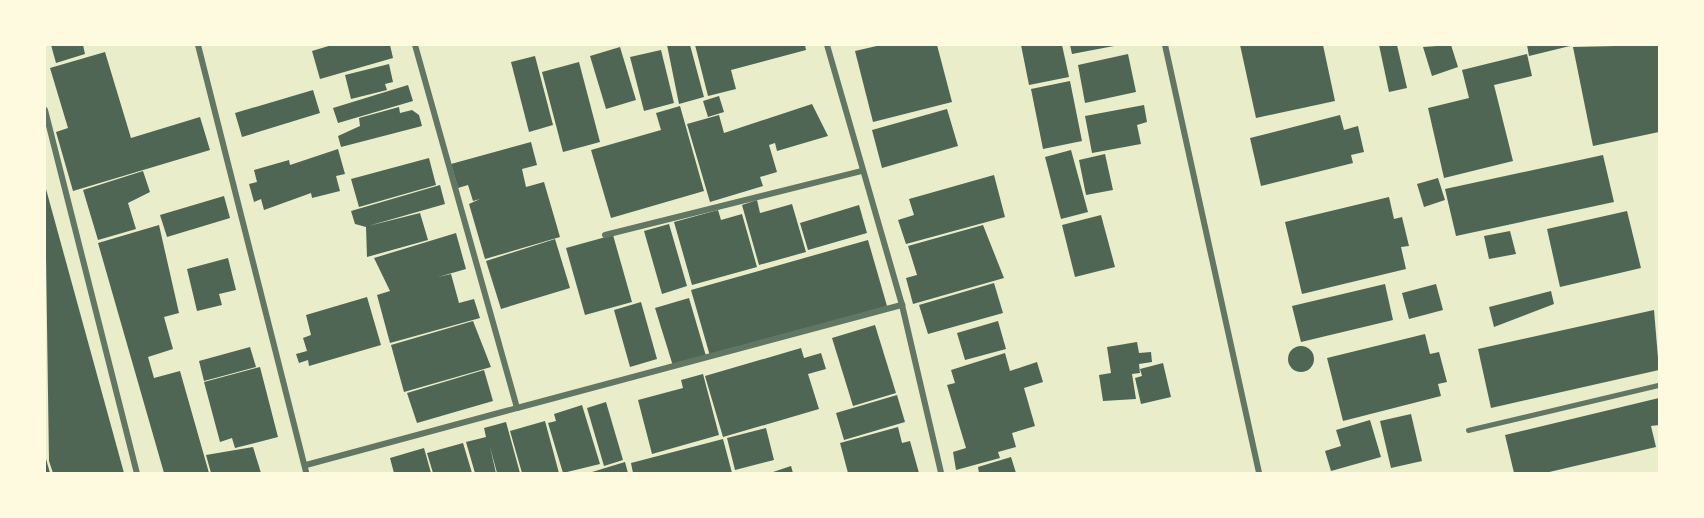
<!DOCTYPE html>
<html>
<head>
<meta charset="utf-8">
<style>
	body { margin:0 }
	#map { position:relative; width:1704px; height:518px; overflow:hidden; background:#e9edc9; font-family:"DejaVu Sans",sans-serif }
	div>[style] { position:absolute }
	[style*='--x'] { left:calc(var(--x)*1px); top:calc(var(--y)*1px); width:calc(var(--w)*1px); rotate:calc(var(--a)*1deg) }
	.building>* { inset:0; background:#4f6655 }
	.round { border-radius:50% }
	.service>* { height:4.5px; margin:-2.25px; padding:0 2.25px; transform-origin:2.25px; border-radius:2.25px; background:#617663 }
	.minor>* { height:6px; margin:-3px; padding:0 3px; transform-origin:3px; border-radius:3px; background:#617663 }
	span { translate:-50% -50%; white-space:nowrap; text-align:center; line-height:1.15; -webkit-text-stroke:4.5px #fefae0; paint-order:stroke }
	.frame { position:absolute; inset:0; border:46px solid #fefae0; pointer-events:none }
</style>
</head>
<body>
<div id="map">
	<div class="building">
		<i style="clip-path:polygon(51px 45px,83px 45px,85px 54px,56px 63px)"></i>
		<i style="clip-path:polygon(332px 45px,390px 45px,393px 58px,320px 79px,312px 51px)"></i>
		<i style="clip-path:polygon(667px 45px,690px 45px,704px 97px,679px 104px)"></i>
		<i style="clip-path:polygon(695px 45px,805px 45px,806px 50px,731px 70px,736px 89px,708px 96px)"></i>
		<i style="clip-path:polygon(881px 45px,937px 45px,952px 102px,873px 122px,855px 51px)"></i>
		<i style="clip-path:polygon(1021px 45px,1062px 45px,1069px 77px,1029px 85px)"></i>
		<i style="clip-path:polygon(1070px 45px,1114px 45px,1114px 46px,1072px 54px)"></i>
		<i style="clip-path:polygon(1240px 45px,1323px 45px,1335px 101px,1256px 118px)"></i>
		<i style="clip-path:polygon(1379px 45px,1397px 45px,1407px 88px,1389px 92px)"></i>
		<i style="clip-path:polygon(1451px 45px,1458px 67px,1432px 76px,1423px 47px)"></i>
		<i style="clip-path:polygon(1527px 45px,1570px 45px,1570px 46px,1529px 56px)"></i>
		<i style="clip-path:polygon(1659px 45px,1659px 132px,1593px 146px,1573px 47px)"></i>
		<i style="clip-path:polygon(620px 47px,636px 100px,606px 109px,590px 56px)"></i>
		<i style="clip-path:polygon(661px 50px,674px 103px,644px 111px,630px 57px)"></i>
		<i style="clip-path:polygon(105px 52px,131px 138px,200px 117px,210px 150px,73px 191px,56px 132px,68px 128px,50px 68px)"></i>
		<i style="clip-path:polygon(1128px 54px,1136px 92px,1085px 103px,1078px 65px)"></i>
		<i style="clip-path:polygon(1527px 54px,1532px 76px,1494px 85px,1513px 161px,1444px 178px,1428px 108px,1469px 98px,1462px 70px)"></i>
		<i style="clip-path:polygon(535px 56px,553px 125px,529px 132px,511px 62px)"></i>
		<i style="clip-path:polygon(579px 62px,600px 142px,563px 152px,542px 72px)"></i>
		<i style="clip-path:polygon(389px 64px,393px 82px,385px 84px,387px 90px,351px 99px,345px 75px)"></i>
		<i style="clip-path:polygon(1070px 81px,1082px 141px,1043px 149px,1031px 89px)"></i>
		<i style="clip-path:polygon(408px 85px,413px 101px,338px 123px,333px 108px)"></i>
		<i style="clip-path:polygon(313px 90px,320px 113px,242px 137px,235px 113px)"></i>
		<i style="clip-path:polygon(719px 96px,724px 112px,708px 117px,703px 101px)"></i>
		<i style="clip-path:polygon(812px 104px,828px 136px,777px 151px,775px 143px,769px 145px,777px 172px,760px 177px,763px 186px,710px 202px,687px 124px,719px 115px,724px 133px)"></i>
		<i style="clip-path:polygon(1144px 105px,1147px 122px,1137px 125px,1141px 144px,1092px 153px,1085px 116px)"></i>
		<i style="clip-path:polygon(680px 106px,704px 191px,611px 218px,591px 150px,661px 130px,656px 113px)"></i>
		<i style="clip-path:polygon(399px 107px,400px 113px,412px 110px,419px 115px,422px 126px,341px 147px,338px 136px,360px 126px,359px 118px)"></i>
		<i style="clip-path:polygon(947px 109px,958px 146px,882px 168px,872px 130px)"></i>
		<i style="clip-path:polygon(1340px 115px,1344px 130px,1358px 126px,1364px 152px,1351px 155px,1353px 163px,1261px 186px,1250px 138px)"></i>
		<i style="clip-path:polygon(531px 142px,537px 165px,522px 169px,526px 187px,544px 182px,560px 237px,485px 259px,469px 204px,480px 199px,473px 201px,468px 185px,458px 188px,451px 164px)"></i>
		<i style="clip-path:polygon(338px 149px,345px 174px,336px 176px,340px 191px,312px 198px,311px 193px,264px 210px,261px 199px,254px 202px,249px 184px,257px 182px,254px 170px,289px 160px,290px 165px)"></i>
		<i style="clip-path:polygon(1071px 150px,1088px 212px,1061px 219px,1045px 157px)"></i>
		<i style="clip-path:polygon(1105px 154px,1113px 190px,1086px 195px,1079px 160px)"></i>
		<i style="clip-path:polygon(1603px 155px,1614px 202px,1456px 236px,1445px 189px)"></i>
		<i style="clip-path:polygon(429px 158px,436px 185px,359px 207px,351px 179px)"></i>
		<i style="clip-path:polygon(143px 171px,150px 192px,128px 203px,136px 229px,98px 240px,83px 190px)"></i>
		<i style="clip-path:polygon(994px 175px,1005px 217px,906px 244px,898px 220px,914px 215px,909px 199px)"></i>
		<i style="clip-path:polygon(1438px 178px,1445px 200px,1424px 207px,1417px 184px)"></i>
		<i style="clip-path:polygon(440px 185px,445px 204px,368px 226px,420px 213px,428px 240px,367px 257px,366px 227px,355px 224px,351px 211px)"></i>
		<i style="clip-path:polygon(45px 189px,46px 189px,124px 473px,53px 473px,49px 461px)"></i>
		<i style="clip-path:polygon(224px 196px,230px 218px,167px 237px,160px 215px)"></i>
		<i style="clip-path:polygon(1389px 197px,1394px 219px,1402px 217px,1409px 246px,1401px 247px,1406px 269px,1302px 294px,1285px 222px)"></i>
		<i style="clip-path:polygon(757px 200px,760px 213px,792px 204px,806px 252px,759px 265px,742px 205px)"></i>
		<i style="clip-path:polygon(859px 205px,867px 233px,808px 250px,800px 223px)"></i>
		<i style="clip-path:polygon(718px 210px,721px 220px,742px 214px,757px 267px,692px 285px,674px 222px)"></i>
		<i style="clip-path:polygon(1627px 211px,1641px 268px,1560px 287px,1547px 229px)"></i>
		<i style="clip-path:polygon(1101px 215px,1115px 267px,1075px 277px,1062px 225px)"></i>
		<i style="clip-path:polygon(669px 224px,687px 286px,662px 294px,644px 231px)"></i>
		<i style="clip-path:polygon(159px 225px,179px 313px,164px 317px,173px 349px,148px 357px,154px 378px,180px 371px,209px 473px,164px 473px,98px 243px)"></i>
		<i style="clip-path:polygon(983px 225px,1004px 278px,913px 304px,906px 278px,917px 275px,908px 246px)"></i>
		<i style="clip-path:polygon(1510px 231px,1516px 254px,1489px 259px,1484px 236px)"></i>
		<i style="clip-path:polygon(456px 233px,466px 269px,438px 277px,451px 274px,459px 303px,474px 299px,480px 318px,390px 343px,377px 295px,390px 291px,374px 258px)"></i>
		<i style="clip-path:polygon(613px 235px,632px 302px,585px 315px,566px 248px)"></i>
		<i style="clip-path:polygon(555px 239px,570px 288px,501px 309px,486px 261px)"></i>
		<i style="clip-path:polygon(868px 240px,887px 306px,710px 356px,691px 290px)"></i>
		<i style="clip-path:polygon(228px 258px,236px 290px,219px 294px,222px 305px,197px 311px,187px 269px)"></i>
		<i style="clip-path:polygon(994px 283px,1003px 313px,928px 334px,919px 305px)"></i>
		<i style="clip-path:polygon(1385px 284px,1393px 320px,1301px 342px,1292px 306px)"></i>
		<i style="clip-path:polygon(1436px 284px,1443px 310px,1409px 319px,1402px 293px)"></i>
		<i style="clip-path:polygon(1551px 291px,1554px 304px,1494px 327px,1489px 307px)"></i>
		<i style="clip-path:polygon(367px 297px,381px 345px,309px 366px,308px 360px,299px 363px,296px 354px,307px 351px,303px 338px,311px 335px,306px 315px)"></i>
		<i style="clip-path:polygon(689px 298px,706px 356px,673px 366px,655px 308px)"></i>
		<i style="clip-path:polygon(641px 302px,657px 359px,630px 367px,614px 310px)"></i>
		<i style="clip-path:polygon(1654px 310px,1659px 370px,1491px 408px,1478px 349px)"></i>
		<i style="clip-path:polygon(473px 321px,491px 367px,404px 392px,391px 345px)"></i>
		<i style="clip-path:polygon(998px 321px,1006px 349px,965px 360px,957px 333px)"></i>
		<i style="clip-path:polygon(875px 325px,896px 393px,853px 406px,832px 338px)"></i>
		<i style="clip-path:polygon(1425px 334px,1430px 354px,1439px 352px,1447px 382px,1438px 384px,1441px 396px,1343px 421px,1327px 358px)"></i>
		<i style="clip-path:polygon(1137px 342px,1139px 353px,1151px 352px,1152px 362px,1139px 364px,1140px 373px,1132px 374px,1136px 399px,1103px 401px,1099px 375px,1111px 373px,1107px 347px)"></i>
		<i class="round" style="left:1288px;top:346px;width:26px;height:26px"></i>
		<i style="clip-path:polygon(250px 347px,256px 367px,204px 381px,199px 361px)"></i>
		<i style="clip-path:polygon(801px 348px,804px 358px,821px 353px,826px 369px,808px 374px,819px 409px,723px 437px,705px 376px)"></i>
		<i style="clip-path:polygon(1005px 353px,1010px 371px,1037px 362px,1043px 382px,1024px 388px,1035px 426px,1012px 433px,1016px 447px,998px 452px,1000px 458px,956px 470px,953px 452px,966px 448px,947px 385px,955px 383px,951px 370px)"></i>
		<i style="clip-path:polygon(1163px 363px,1171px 397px,1141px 404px,1135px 378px,1142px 376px,1140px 369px)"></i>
		<i style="clip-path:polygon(260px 367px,278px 437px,235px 448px,232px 438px,220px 442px,204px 382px)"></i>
		<i style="clip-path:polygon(484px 370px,493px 401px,417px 423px,407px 393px)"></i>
		<i style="clip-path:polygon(703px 374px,719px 435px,652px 454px,638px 400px,683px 388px,681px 380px)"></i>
		<i style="clip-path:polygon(897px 395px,905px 422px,844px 440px,836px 413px)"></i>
		<i style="clip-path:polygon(1659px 398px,1659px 425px,1651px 426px,1656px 447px,1545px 473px,1514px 473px,1505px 435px)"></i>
		<i style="clip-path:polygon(606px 402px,623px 460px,604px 466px,587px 408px)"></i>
		<i style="clip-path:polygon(582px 405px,600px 464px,563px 473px,548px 423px,556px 421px,554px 414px)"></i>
		<i style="clip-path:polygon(1411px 414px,1422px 461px,1391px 468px,1380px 421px)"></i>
		<i style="clip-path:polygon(1370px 420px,1381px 457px,1331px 471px,1325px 451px,1341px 446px,1336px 430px)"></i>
		<i style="clip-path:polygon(545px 421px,559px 473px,522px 473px,510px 431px)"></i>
		<i style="clip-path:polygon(506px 422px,520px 473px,497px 473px,490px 447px,496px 473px,475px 473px,466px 442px,486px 437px,484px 428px)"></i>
		<i style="clip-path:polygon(898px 427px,902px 443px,910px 441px,919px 473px,848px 473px,840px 443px)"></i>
		<i style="clip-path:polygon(766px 428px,774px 460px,735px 470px,727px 438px)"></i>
		<i style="clip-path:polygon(723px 439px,732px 473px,633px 473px,631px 463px)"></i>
		<i style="clip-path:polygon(463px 443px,472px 473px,433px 473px,427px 453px)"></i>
		<i style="clip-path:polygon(253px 447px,261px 473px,211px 473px,206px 455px)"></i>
		<i style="clip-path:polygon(424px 448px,431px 473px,394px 473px,390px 458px)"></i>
		<i style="clip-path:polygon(1011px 457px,1016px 473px,979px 473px,978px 467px)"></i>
		<i style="clip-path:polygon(45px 459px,46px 459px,50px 473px,45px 473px)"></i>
		<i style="clip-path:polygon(625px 462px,628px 473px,592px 473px,592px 472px)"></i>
		<i style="clip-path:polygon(791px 466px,793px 473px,770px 473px)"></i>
	</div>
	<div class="service">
		<i style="--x:1468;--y:430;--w:196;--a:-13.3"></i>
	</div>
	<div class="minor">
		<i style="--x:198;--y:45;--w:441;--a:75.8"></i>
		<i style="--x:415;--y:45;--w:377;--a:74.3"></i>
		<i style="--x:517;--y:408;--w:399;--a:-15"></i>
		<i style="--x:827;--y:45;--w:271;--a:73.9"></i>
		<i style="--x:902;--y:305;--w:172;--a:76.9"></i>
		<i style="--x:1165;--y:45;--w:438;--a:77.6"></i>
		<i style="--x:45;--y:110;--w:374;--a:75.8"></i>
		<i style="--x:605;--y:235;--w:265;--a:-14"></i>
		<i style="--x:306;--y:465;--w:219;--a:-15.1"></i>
	</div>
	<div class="frame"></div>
</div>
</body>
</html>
